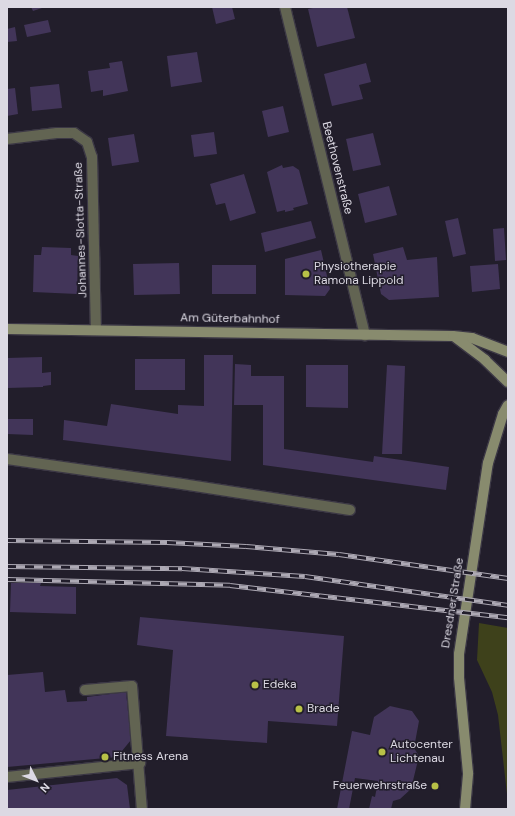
<!DOCTYPE html>
<html>
<head>
<meta charset="utf-8">
<style>
	body { margin:0 }
	#map { position:relative; width:515px; height:816px; overflow:hidden; background:#221e2b; font-family:"DM Sans",sans-serif }
	div>[style] { position:absolute }
	[style*='--x'] { left:calc(var(--x)*1px); top:calc(var(--y)*1px); width:calc(var(--w)*1px); rotate:calc(var(--a)*1deg) }
	.green>* { inset:0; background:#3e411b }
	.building>* { inset:0; background:#423559 }
	.roads { filter:drop-shadow(1px 0 #3c3845) drop-shadow(-1px 0 #3c3845) drop-shadow(0 1px #3c3845) drop-shadow(0 -1px #3c3845) }
	.lane>* { height:10px; margin:-5px; padding:0 5px; transform-origin:5px; border-radius:5px; background:#626452 }
	.street>* { height:10px; margin:-5px; padding:0 5px; transform-origin:5px; border-radius:5px; background:#626452 }
	.secondary>* { height:10px; margin:-5px; padding:0 5px; transform-origin:5px; border-radius:5px; background:#888b6e }
	.rail>* { height:4.5px; margin-top:-2.25px; transform-origin:0; background:repeating-linear-gradient(90deg,#221e2b 0 9px,#ada9b4 0 18px); box-sizing:border-box; border-block:1px solid #ada9b4 }
	.dots>* { width:11px; height:11px; translate:-50% -50%; box-sizing:border-box; border:2px solid #221e2b; border-radius:50% }
	span { translate:-50% -50%; white-space:nowrap; text-align:center; line-height:1.15; -webkit-text-stroke:3px #221e2b; paint-order:stroke }
	.street-label { font-size:12px; color:#dcd9e3 }
	.poi-label { font-size:12px; color:#dcd9e3 }
	.left { translate:0 -50%; text-align:left }
	.right { translate:-100% -50%; text-align:right }
	.frame { position:absolute; inset:0; border:8px solid #dcd9e3; pointer-events:none }
	.north { position:absolute; left:16px; top:760px; width:40px; height:40px; -webkit-text-stroke:3px #221e2b; paint-order:stroke; rotate:132deg; font-size:11px; font-weight:700; line-height:16px; text-align:center; color:#dcd9e3 }
	.north::after { content:''; display:block; margin:auto; width:14px; height:18px; background:#dcd9e3; clip-path:polygon(50% 0,100% 100%,50% 72%,0 100%) }
</style>
</head>
<body>
<div id="map">
	<div class="green">
		<i style="clip-path:polygon(479px 623px,508px 628px,508px 803px,498px 715px,492px 692px,477px 660px)"></i>
	</div>
	<div class="building">
		<i style="clip-path:polygon(31px 7px,45px 7px,33px 11px)"></i>
		<i style="clip-path:polygon(212px 7px,232px 7px,235px 19px,216px 24px)"></i>
		<i style="clip-path:polygon(318px 7px,347px 7px,355px 38px,317px 47px,308px 9px)"></i>
		<i style="clip-path:polygon(48px 20px,51px 32px,27px 37px,24px 25px)"></i>
		<i style="clip-path:polygon(15px 27px,17px 41px,7px 42px,7px 29px)"></i>
		<i style="clip-path:polygon(197px 52px,202px 82px,171px 87px,167px 56px)"></i>
		<i style="clip-path:polygon(122px 61px,128px 91px,103px 96px,103px 90px,91px 92px,88px 71px,110px 68px,109px 63px)"></i>
		<i style="clip-path:polygon(366px 63px,371px 82px,359px 85px,363px 99px,332px 106px,324px 74px)"></i>
		<i style="clip-path:polygon(59px 84px,62px 108px,32px 111px,30px 87px)"></i>
		<i style="clip-path:polygon(15px 88px,18px 114px,7px 116px,7px 89px)"></i>
		<i style="clip-path:polygon(283px 106px,289px 132px,268px 137px,262px 111px)"></i>
		<i style="clip-path:polygon(214px 132px,217px 154px,194px 157px,191px 135px)"></i>
		<i style="clip-path:polygon(373px 133px,381px 165px,353px 171px,346px 139px)"></i>
		<i style="clip-path:polygon(134px 134px,139px 162px,112px 166px,108px 138px)"></i>
		<i style="clip-path:polygon(282px 165px,283px 168px,293px 166px,299px 170px,308px 204px,293px 208px,294px 210px,285px 212px,285px 210px,277px 212px,267px 172px)"></i>
		<i style="clip-path:polygon(244px 174px,256px 213px,230px 221px,225px 203px,216px 205px,210px 184px)"></i>
		<i style="clip-path:polygon(389px 186px,397px 215px,365px 223px,358px 194px)"></i>
		<i style="clip-path:polygon(458px 218px,466px 254px,453px 257px,445px 221px)"></i>
		<i style="clip-path:polygon(311px 221px,316px 238px,265px 252px,261px 233px)"></i>
		<i style="clip-path:polygon(504px 228px,506px 260px,495px 261px,493px 229px)"></i>
		<i style="clip-path:polygon(42px 247px,71px 248px,71px 255px,78px 256px,77px 294px,33px 292px,34px 255px,41px 255px)"></i>
		<i style="clip-path:polygon(403px 247px,407px 260px,437px 257px,439px 297px,389px 300px,381px 294px,373px 254px)"></i>
		<i style="clip-path:polygon(321px 250px,330px 289px,325px 296px,285px 295px,285px 259px)"></i>
		<i style="clip-path:polygon(179px 263px,180px 294px,134px 295px,133px 264px)"></i>
		<i style="clip-path:polygon(498px 264px,500px 289px,472px 292px,470px 266px)"></i>
		<i style="clip-path:polygon(212px 265px,256px 265px,256px 294px,212px 294px)"></i>
		<i style="clip-path:polygon(204px 355px,233px 355px,231px 461px,63px 440px,64px 420px,107px 426px,111px 404px,178px 414px,178px 405px,204px 406px)"></i>
		<i style="clip-path:polygon(42px 357px,42px 373px,51px 372px,51px 385px,43px 386px,43px 387px,7px 388px,7px 358px)"></i>
		<i style="clip-path:polygon(135px 359px,185px 359px,185px 390px,135px 390px)"></i>
		<i style="clip-path:polygon(235px 364px,251px 365px,251px 376px,284px 376px,284px 449px,373px 462px,374px 456px,449px 467px,446px 490px,263px 465px,263px 405px,234px 405px)"></i>
		<i style="clip-path:polygon(306px 365px,348px 365px,348px 408px,306px 407px)"></i>
		<i style="clip-path:polygon(387px 365px,405px 366px,402px 454px,382px 454px)"></i>
		<i style="clip-path:polygon(7px 419px,33px 419px,33px 435px,7px 434px)"></i>
		<i style="clip-path:polygon(11px 583px,41px 583px,40px 586px,76px 587px,76px 614px,10px 612px)"></i>
		<i style="clip-path:polygon(140px 617px,344px 636px,337px 726px,268px 721px,267px 743px,166px 736px,173px 650px,137px 645px)"></i>
		<i style="clip-path:polygon(43px 672px,45px 692px,65px 690px,67px 702px,87px 701px,87px 697px,126px 692px,131px 740px,117px 757px,7px 767px,7px 675px)"></i>
		<i style="clip-path:polygon(390px 706px,412px 711px,419px 721px,414px 748px,419px 756px,411px 789px,400px 799px,393px 801px,391px 809px,369px 809px,372px 796px,375px 797px,378px 781px,355px 778px,349px 809px,337px 809px,352px 731px,370px 735px,374px 717px)"></i>
		<i style="clip-path:polygon(117px 778px,127px 785px,130px 809px,7px 809px,7px 790px)"></i>
	</div>
	<div class="roads">
		<div class="lane">
			<i style="--x:7;--y:459;--w:177;--a:8.1"></i>
			<i style="--x:182;--y:484;--w:170;--a:8.8"></i>
			<i style="--x:85;--y:690;--w:47;--a:-4.9"></i>
			<i style="--x:132;--y:686;--w:123;--a:85.4"></i>
			<i style="--x:7;--y:777;--w:134;--a:-6"></i>
		</div>
		<div class="street">
			<i style="--x:285;--y:7;--w:338;--a:76.3"></i>
			<i style="--x:7;--y:139;--w:50;--a:-6.8"></i>
			<i style="--x:57;--y:133;--w:17;--a:0"></i>
			<i style="--x:74;--y:133;--w:16;--a:35"></i>
			<i style="--x:87;--y:142;--w:16;--a:72"></i>
			<i style="--x:92;--y:157;--w:173;--a:88.7"></i>
		</div>
		<div class="secondary">
			<i style="--x:7;--y:329;--w:446;--a:0.9"></i>
			<i style="--x:453;--y:336;--w:19;--a:6"></i>
			<i style="--x:472;--y:338;--w:39;--a:21"></i>
			<i style="--x:455;--y:337;--w:38;--a:37"></i>
			<i style="--x:485;--y:360;--w:32;--a:44"></i>
			<i style="--x:465;--y:809;--w:36;--a:-85"></i>
			<i style="--x:468;--y:773;--w:96;--a:-95.4"></i>
			<i style="--x:459;--y:677;--w:23;--a:-90"></i>
			<i style="--x:459;--y:654;--w:193;--a:-81.4"></i>
			<i style="--x:488;--y:463;--w:51;--a:-73"></i>
			<i style="--x:503;--y:414;--w:10;--a:-61"></i>
		</div>
	</div>
	<div class="rail">
		<i style="--x:7;--y:540;--w:160;--a:0.7"></i>
		<i style="--x:167;--y:542;--w:79;--a:2.9"></i>
		<i style="--x:246;--y:546;--w:93;--a:4.9"></i>
		<i style="--x:339;--y:554;--w:171;--a:8.1"></i>
		<i style="--x:7;--y:566;--w:175;--a:0.7"></i>
		<i style="--x:182;--y:568;--w:123;--a:3.7"></i>
		<i style="--x:305;--y:576;--w:205;--a:8.1"></i>
		<i style="--x:7;--y:579;--w:223;--a:1.5"></i>
		<i style="--x:230;--y:585;--w:280;--a:6.6"></i>
	</div>
	<div class="dots">
		<i style="left:306px;top:274px;background:#b8c147"></i>
		<i style="left:255px;top:685px;background:#b8c147"></i>
		<i style="left:299px;top:709px;background:#b8c147"></i>
		<i style="left:382px;top:752px;background:#b8c147"></i>
		<i style="left:105px;top:757px;background:#b8c147"></i>
		<i style="left:435px;top:786px;background:#b8c147"></i>
	</div>
	<div class="street-label">
		<span style="left:337px;top:168px;rotate:76deg">Beethovenstraße</span>
		<span style="left:81px;top:230px;rotate:-92deg">Johannes-Slotta-Straße</span>
		<span style="left:230px;top:319px;rotate:1deg">Am Güterbahnhof</span>
		<span style="left:453px;top:603px;rotate:-81deg">Dresdner Straße</span>
	</div>
	<div class="poi-label">
		<span class="left" style="left:314px;top:274px">Physiotherapie<br>Ramona Lippold</span>
		<span class="left" style="left:263px;top:685px">Edeka</span>
		<span class="left" style="left:307px;top:709px">Brade</span>
		<span class="left" style="left:390px;top:752px">Autocenter<br>Lichtenau</span>
		<span class="left" style="left:113px;top:757px">Fitness Arena</span>
		<span class="right" style="left:427px;top:786px">Feuerwehrstraße</span>
	</div>
	<div class="frame"></div>
	<div class="north">N</div>
</div>
</body>
</html>
